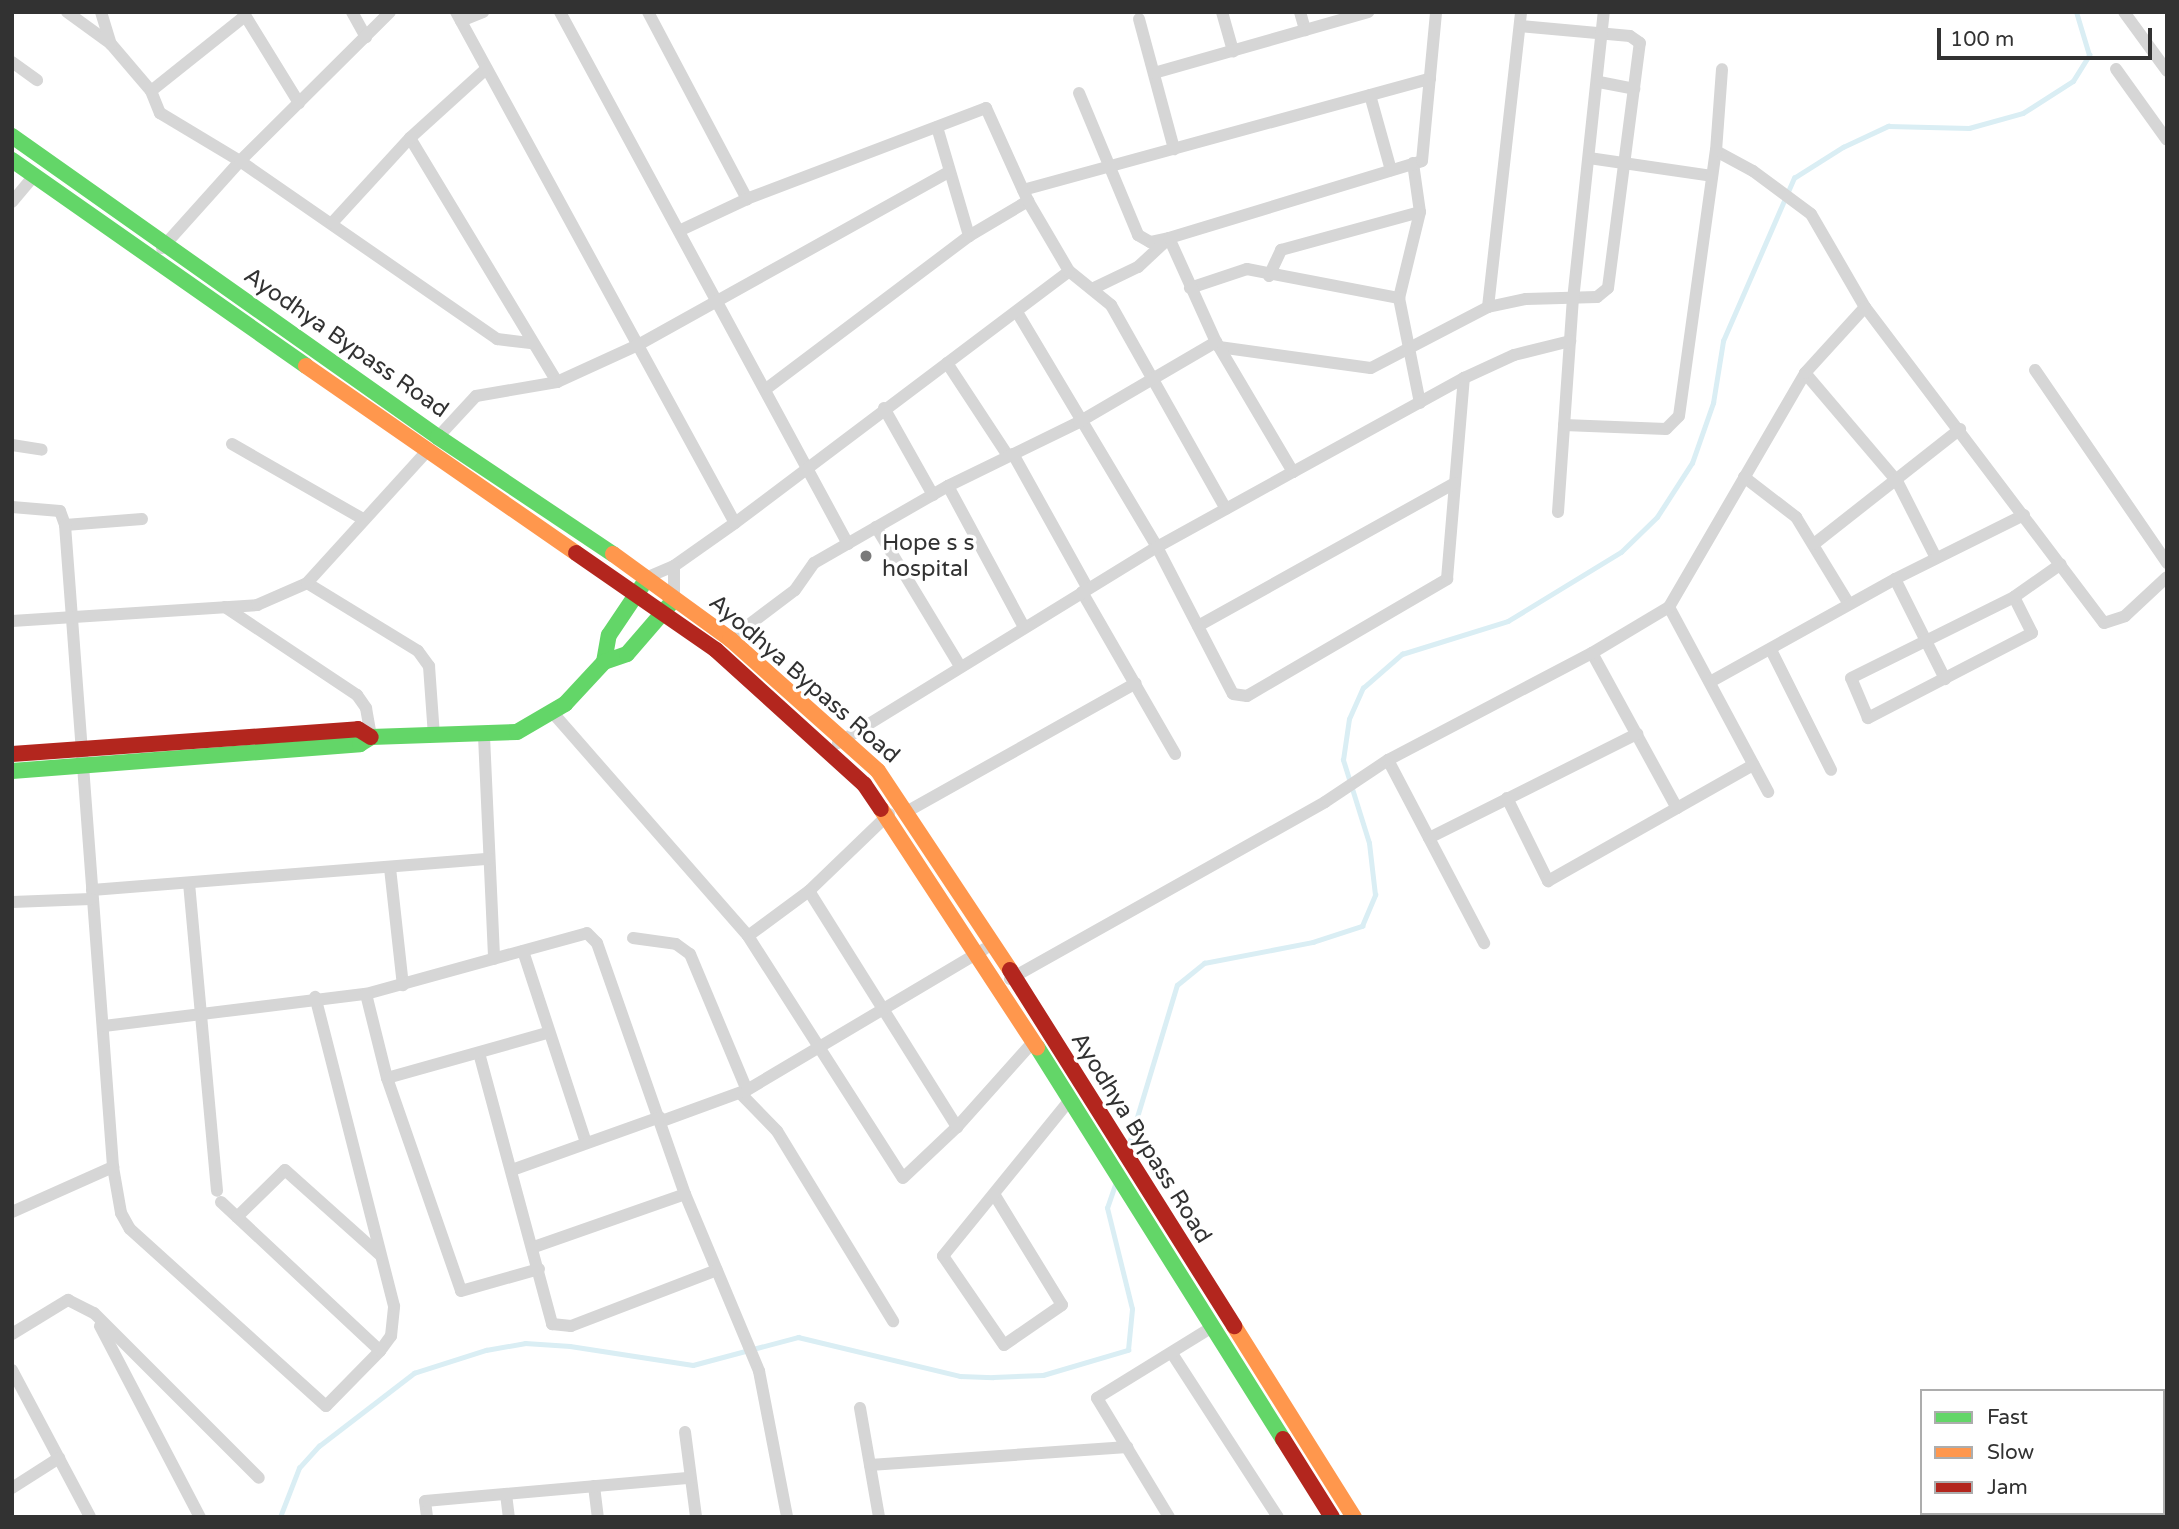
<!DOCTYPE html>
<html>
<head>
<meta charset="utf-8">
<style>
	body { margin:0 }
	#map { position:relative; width:2179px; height:1529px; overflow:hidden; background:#fff; font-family:"Varela Round",sans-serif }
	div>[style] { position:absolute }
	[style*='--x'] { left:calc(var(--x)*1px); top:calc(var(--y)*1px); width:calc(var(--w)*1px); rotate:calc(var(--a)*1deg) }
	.stream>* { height:4.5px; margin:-2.25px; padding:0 2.25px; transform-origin:2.25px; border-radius:2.25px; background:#daeef4 }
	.street>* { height:12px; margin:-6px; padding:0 6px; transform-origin:6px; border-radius:6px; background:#d6d6d6 }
	.fast>* { height:16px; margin:-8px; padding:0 8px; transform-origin:8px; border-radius:8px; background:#63d668 }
	.slow>* { height:16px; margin:-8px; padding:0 8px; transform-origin:8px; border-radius:8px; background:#ff974d }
	.jam>* { height:16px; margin:-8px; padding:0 8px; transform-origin:8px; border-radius:8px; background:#b3261e }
	.dots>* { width:19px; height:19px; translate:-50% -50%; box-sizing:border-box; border:4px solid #fff; border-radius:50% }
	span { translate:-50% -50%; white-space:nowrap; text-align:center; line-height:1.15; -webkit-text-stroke:7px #fff; paint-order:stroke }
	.street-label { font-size:23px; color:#323232 }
	.poi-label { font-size:23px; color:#323232 }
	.left { translate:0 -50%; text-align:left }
	.frame { position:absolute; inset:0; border:14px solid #323232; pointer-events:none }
	.legend { position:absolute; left:1920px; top:1389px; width:245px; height:126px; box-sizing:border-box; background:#fff; border:2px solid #adadad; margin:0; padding:9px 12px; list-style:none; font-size:21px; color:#323232 }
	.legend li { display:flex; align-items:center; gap:14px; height:35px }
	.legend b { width:35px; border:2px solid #adadad }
	.scale { position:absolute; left:1937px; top:28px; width:215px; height:32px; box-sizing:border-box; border:4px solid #323232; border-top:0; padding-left:9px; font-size:21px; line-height:24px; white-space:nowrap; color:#323232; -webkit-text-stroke:5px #fff; paint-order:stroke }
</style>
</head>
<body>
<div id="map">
	<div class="stream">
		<i style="--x:1128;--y:1147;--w:169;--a:-73.2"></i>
		<i style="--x:1177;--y:985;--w:35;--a:-39"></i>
		<i style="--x:1204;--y:963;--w:111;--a:-10.9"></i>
		<i style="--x:1313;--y:942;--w:52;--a:-18.1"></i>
		<i style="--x:1362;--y:926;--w:34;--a:-67"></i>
		<i style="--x:1375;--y:895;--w:52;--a:-96.6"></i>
		<i style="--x:1369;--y:843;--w:87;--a:-107.4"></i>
		<i style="--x:1343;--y:760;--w:41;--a:-81.7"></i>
		<i style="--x:1349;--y:719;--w:34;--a:-66"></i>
		<i style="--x:1363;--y:688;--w:52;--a:-41.1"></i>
		<i style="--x:1402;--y:654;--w:111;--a:-17.3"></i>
		<i style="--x:1508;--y:621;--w:132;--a:-31.4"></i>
		<i style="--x:1621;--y:552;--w:50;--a:-44.2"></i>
		<i style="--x:1657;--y:517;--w:64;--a:-57.1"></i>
		<i style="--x:1692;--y:463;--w:64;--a:-70.7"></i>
		<i style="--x:1713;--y:403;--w:63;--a:-80.8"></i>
		<i style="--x:1723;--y:341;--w:178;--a:-66.5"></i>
		<i style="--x:1794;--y:178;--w:58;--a:-32.3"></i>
		<i style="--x:1843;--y:147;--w:50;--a:-25"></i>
		<i style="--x:1888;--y:126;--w:81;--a:1.4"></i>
		<i style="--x:1969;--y:128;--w:56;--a:-15.5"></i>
		<i style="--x:2023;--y:113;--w:59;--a:-32.6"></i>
		<i style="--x:2073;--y:81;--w:31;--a:-58"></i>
		<i style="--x:2089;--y:55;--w:45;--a:-106.8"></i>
		<i style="--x:280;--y:1517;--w:53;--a:-68.8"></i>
		<i style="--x:299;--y:1468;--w:30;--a:-48"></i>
		<i style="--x:319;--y:1446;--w:120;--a:-37.5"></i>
		<i style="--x:414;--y:1373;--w:76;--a:-17.7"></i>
		<i style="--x:486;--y:1350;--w:40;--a:-10"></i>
		<i style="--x:525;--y:1343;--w:45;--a:3.8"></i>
		<i style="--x:570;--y:1346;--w:124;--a:8.8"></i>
		<i style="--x:693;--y:1365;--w:109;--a:-14.9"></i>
		<i style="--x:798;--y:1337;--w:167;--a:13.5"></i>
		<i style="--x:960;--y:1376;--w:33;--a:2"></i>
		<i style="--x:993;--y:1377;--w:50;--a:-2.3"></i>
		<i style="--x:1043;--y:1375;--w:89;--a:-16.4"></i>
		<i style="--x:1128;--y:1350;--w:41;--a:-84.4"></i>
		<i style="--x:1132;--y:1309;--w:104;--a:-103.9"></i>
		<i style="--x:1107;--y:1208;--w:24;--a:-71"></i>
	</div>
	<div class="street">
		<i style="--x:67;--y:12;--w:54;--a:36"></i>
		<i style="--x:111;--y:44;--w:62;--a:49.6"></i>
		<i style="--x:101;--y:12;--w:34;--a:73"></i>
		<i style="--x:243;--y:12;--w:107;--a:58.4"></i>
		<i style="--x:352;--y:12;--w:29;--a:61"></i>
		<i style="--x:456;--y:12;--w:582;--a:61.37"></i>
		<i style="--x:560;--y:12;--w:605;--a:61.57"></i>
		<i style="--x:648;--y:12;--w:212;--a:62.1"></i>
		<i style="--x:1222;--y:12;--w:41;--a:74.2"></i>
		<i style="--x:1300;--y:12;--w:19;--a:74"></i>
		<i style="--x:2124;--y:12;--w:73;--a:53.9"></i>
		<i style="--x:245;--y:16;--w:120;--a:141.4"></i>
		<i style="--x:151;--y:91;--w:24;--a:68"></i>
		<i style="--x:160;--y:113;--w:93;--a:31"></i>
		<i style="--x:240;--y:161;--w:313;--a:34.7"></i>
		<i style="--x:497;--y:339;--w:34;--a:7"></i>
		<i style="--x:1139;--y:19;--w:135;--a:74.9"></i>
		<i style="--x:461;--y:21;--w:24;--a:-22"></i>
		<i style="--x:12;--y:62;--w:31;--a:36"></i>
		<i style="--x:2116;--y:69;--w:87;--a:54.3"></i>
		<i style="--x:1154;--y:73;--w:223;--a:-15.9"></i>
		<i style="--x:1599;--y:82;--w:36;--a:11"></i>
		<i style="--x:1079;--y:93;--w:154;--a:67.4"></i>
		<i style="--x:1138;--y:235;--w:14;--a:30"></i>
		<i style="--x:1150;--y:242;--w:19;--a:-12"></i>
		<i style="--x:1370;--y:95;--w:78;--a:74.4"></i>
		<i style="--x:937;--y:127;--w:114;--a:73.6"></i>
		<i style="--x:410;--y:138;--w:285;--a:58.9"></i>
		<i style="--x:1716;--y:151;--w:42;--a:28.4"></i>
		<i style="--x:1753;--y:171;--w:72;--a:36.6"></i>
		<i style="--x:1811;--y:214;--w:108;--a:59.9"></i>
		<i style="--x:1865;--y:307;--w:396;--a:52.9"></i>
		<i style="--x:2104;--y:623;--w:22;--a:-18"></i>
		<i style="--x:2125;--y:616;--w:57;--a:-42.9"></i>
		<i style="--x:1589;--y:158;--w:124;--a:8.3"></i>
		<i style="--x:1413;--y:163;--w:49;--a:81.9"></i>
		<i style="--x:1420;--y:212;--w:89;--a:103.7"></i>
		<i style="--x:1399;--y:298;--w:107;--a:78.7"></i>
		<i style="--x:1023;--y:190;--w:422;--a:-15.3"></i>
		<i style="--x:12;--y:202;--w:34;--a:-50"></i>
		<i style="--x:332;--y:223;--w:115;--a:-47.5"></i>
		<i style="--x:410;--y:138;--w:103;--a:-42.2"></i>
		<i style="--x:162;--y:248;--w:117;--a:-48.1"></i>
		<i style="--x:240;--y:161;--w:211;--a:-44.8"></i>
		<i style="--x:1069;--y:271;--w:54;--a:39"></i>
		<i style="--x:1111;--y:305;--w:234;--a:60.6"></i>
		<i style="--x:1269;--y:276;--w:29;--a:-65"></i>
		<i style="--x:1281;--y:250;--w:144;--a:-15.3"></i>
		<i style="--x:1190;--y:288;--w:60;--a:-18.4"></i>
		<i style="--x:1247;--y:269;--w:155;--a:10.8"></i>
		<i style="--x:1092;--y:289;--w:51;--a:-25.6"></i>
		<i style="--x:1138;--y:267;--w:41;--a:-43"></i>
		<i style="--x:1488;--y:307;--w:297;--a:-83.6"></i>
		<i style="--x:1017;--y:312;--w:274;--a:59.2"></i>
		<i style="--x:1157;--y:547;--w:165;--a:62.7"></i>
		<i style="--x:1233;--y:694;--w:14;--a:8"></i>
		<i style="--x:1247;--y:696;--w:232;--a:-30.3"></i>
		<i style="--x:1447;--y:579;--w:202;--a:-85.2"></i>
		<i style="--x:1219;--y:347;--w:153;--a:7.9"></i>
		<i style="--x:1371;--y:368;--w:132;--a:-27.5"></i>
		<i style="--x:1488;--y:307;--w:39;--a:-12"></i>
		<i style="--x:1526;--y:299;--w:71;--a:-1.6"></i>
		<i style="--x:1597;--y:297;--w:14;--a:-39"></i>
		<i style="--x:1608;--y:288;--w:247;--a:-82.6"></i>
		<i style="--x:1640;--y:43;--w:12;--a:-145"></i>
		<i style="--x:1630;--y:36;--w:110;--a:-174.8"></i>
		<i style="--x:947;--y:363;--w:111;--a:56.7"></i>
		<i style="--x:2035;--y:370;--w:234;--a:55.6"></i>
		<i style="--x:1805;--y:373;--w:142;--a:49.6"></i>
		<i style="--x:1897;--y:481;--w:86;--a:63.1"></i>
		<i style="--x:766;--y:389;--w:254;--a:-37"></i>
		<i style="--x:969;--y:236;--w:69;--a:-30.7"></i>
		<i style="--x:884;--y:408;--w:100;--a:60.6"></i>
		<i style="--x:1564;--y:425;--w:102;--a:2.2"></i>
		<i style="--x:1666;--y:429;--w:18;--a:-45"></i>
		<i style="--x:1679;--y:416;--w:268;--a:-82.1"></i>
		<i style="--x:1716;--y:151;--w:82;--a:-85.8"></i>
		<i style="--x:438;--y:437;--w:56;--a:-47.2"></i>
		<i style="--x:476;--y:396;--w:82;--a:-9.8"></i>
		<i style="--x:557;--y:382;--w:89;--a:-24.6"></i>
		<i style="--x:638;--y:345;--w:356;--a:-29.1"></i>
		<i style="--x:232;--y:444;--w:149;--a:29.8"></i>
		<i style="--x:12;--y:445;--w:30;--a:9"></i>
		<i style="--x:1013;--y:454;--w:154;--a:60.9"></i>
		<i style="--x:1293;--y:472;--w:151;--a:-120.6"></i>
		<i style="--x:1216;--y:342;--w:114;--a:-114.3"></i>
		<i style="--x:1169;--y:238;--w:264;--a:-16.9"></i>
		<i style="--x:1422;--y:161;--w:150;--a:-84.6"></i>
		<i style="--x:1744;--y:477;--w:66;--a:37.6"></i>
		<i style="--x:1796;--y:517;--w:102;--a:58.7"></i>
		<i style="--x:948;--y:486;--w:160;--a:61.7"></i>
		<i style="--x:12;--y:507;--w:48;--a:4.8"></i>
		<i style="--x:60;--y:511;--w:15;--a:70"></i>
		<i style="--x:1558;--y:512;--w:213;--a:-86"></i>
		<i style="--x:1573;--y:300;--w:290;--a:-83.9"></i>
		<i style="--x:142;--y:519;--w:77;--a:175.5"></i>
		<i style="--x:65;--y:525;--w:644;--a:85.72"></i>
		<i style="--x:113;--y:1167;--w:47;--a:80.1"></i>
		<i style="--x:121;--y:1213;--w:18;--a:61"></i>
		<i style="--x:130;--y:1229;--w:264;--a:42.1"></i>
		<i style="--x:326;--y:1406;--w:77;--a:-45.5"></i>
		<i style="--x:380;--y:1351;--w:19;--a:-54"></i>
		<i style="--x:391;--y:1336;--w:30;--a:-84"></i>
		<i style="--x:394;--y:1306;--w:319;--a:-104.3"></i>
		<i style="--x:876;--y:527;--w:162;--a:58.9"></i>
		<i style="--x:1814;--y:544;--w:186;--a:-38.2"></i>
		<i style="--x:648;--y:577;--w:28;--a:-23"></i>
		<i style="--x:674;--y:566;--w:75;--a:-35.2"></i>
		<i style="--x:735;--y:523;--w:418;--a:-37"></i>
		<i style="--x:1069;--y:271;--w:81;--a:-120.4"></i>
		<i style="--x:1028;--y:201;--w:102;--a:-114.3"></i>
		<i style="--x:986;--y:108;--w:256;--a:159.2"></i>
		<i style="--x:747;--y:199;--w:75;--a:154.8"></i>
		<i style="--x:1895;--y:579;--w:112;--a:63.4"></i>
		<i style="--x:307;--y:583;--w:130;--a:31.5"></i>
		<i style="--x:418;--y:651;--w:19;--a:54"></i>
		<i style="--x:429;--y:666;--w:70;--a:85.9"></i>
		<i style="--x:1082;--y:592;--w:187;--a:60.1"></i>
		<i style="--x:2014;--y:597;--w:40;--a:63.4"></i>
		<i style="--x:2032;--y:633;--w:185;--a:152.6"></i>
		<i style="--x:1868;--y:718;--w:43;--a:-113"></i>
		<i style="--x:1851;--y:678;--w:182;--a:-26.4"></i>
		<i style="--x:2014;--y:597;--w:57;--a:-35.1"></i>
		<i style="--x:674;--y:598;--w:32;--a:-90"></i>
		<i style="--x:225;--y:607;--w:159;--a:33.7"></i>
		<i style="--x:357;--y:695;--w:16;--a:55"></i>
		<i style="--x:366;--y:708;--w:29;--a:80"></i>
		<i style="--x:1669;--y:607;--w:210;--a:61.8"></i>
		<i style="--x:12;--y:621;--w:246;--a:-3.7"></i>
		<i style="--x:257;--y:605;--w:55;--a:-23.7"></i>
		<i style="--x:307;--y:583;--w:178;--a:-47.7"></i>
		<i style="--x:1198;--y:626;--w:294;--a:-29.1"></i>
		<i style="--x:730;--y:639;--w:81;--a:-37"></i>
		<i style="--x:795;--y:590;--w:33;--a:-55"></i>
		<i style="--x:814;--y:563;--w:155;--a:-29.9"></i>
		<i style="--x:948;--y:486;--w:146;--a:-26"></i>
		<i style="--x:1079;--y:422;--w:159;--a:-30.3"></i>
		<i style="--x:1771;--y:650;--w:134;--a:63.4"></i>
		<i style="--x:1592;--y:653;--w:177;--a:61.3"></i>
		<i style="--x:1710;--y:682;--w:212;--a:-29.1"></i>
		<i style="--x:1895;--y:579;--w:144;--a:-26.4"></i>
		<i style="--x:553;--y:713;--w:296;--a:48.8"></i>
		<i style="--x:748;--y:936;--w:287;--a:57.4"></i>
		<i style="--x:903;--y:1178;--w:74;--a:-43.4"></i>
		<i style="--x:957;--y:1127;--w:114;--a:-48.2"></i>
		<i style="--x:484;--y:736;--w:223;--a:87.4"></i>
		<i style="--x:838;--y:743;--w:374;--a:-31.6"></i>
		<i style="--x:1157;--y:547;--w:155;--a:-28.9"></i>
		<i style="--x:1293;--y:472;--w:195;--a:-28.8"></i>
		<i style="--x:1464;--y:378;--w:55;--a:-24.7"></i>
		<i style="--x:1514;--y:355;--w:58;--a:-14"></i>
		<i style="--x:1388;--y:760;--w:207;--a:62.3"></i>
		<i style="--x:1507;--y:798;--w:93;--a:63.7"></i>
		<i style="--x:1548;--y:881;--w:236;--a:-29.5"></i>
		<i style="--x:908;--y:811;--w:261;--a:-29.3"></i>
		<i style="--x:1429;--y:838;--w:233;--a:-26.6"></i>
		<i style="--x:390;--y:868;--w:118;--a:83.7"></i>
		<i style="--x:189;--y:883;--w:309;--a:84.8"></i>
		<i style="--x:92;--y:890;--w:398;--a:-4.5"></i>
		<i style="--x:809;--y:891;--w:279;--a:57.9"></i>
		<i style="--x:12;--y:902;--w:79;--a:-2.2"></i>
		<i style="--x:748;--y:936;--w:76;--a:-36.4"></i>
		<i style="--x:809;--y:891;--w:111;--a:-43.9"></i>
		<i style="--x:633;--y:938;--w:43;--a:7.9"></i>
		<i style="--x:676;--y:944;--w:17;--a:36"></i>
		<i style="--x:690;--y:954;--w:147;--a:67.3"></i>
		<i style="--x:523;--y:951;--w:202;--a:71.8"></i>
		<i style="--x:1010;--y:979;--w:361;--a:-29.3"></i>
		<i style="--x:1325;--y:802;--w:76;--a:-33.7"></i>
		<i style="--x:1388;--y:760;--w:230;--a:-27.7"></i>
		<i style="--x:1592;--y:653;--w:90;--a:-30.9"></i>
		<i style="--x:1669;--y:607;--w:271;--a:-59.8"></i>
		<i style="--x:1805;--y:373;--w:89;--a:-47.7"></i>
		<i style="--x:366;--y:994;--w:87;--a:76"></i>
		<i style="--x:387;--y:1078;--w:225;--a:70.8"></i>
		<i style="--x:461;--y:1291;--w:81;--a:-15.8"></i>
		<i style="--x:104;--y:1026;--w:264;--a:-7"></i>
		<i style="--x:366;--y:994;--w:229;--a:-15.4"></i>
		<i style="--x:587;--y:933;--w:14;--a:45"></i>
		<i style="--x:597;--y:943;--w:266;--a:70.7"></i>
		<i style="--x:685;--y:1194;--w:192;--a:67.3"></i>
		<i style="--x:759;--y:1371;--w:149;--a:79.1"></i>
		<i style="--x:479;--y:1053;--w:281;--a:74.9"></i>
		<i style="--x:552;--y:1324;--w:19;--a:6"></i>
		<i style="--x:571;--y:1326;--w:156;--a:-21"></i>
		<i style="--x:387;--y:1078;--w:166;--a:-15.7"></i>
		<i style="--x:740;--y:1093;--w:53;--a:45.8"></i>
		<i style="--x:777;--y:1131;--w:223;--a:58.6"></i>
		<i style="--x:662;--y:1121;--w:90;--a:-20"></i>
		<i style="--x:747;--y:1090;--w:276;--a:-30.7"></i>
		<i style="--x:512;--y:1170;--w:157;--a:-19.7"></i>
		<i style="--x:994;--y:1194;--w:130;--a:58.5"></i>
		<i style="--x:1062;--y:1305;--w:70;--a:145.4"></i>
		<i style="--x:1004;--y:1345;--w:108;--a:-124.4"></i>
		<i style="--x:943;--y:1256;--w:201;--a:-50.9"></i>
		<i style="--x:221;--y:1202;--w:218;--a:43.1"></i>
		<i style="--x:12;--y:1212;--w:111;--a:-24"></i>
		<i style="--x:237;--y:1217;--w:67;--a:-44.4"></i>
		<i style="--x:285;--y:1170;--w:127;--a:41.8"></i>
		<i style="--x:534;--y:1247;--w:160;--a:-19.3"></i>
		<i style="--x:100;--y:1326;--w:216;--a:62.4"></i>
		<i style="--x:12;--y:1334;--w:66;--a:-31.3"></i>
		<i style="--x:68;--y:1300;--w:29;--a:27"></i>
		<i style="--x:94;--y:1313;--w:233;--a:45"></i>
		<i style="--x:1173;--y:1355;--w:193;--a:57.1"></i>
		<i style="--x:12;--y:1370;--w:166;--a:62"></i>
		<i style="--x:860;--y:1408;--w:111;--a:80.1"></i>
		<i style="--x:685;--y:1432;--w:86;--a:82.6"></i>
		<i style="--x:870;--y:1465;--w:258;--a:-4"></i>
		<i style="--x:594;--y:1486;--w:31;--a:83"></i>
		<i style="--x:12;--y:1488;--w:56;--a:-32.6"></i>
		<i style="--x:506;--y:1494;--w:23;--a:83"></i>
		<i style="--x:427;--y:1517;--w:16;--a:-97"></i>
		<i style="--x:425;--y:1501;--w:266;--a:-5"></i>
		<i style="--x:1169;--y:1517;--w:139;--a:-121.2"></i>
		<i style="--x:1097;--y:1398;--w:137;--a:-31.6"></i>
	</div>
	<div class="fast">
		<i style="--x:12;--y:136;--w:522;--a:35.24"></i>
		<i style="--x:438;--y:437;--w:211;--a:33.8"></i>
		<i style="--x:12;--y:160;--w:359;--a:35"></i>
		<i style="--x:604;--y:662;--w:27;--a:-80"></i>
		<i style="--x:609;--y:635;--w:63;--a:-56.1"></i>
		<i style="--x:12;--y:771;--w:349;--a:-4.4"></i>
		<i style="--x:360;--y:744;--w:13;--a:-32"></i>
		<i style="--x:371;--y:737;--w:146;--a:-2"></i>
		<i style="--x:517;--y:732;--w:56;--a:-30.3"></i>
		<i style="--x:565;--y:704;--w:57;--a:-47.1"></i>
		<i style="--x:604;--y:662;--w:24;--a:-19"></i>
		<i style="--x:627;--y:654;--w:69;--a:-49.1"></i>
		<i style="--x:1037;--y:1047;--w:463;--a:57.9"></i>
	</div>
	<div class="slow">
		<i style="--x:306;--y:366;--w:328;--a:34.7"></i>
		<i style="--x:613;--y:554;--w:145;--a:36"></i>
		<i style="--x:730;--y:639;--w:198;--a:41.7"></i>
		<i style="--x:878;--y:771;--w:239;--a:56.4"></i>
		<i style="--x:881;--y:809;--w:285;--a:56.8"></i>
		<i style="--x:1234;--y:1326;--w:226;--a:57.9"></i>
	</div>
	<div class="jam">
		<i style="--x:576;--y:553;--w:170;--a:34.7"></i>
		<i style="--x:716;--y:650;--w:200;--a:42.2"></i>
		<i style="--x:864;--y:784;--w:30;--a:56"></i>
		<i style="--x:12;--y:754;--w:347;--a:-4.1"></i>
		<i style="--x:358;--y:729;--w:15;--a:32"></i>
		<i style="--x:1010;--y:970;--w:421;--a:57.8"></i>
		<i style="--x:1283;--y:1439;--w:92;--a:57.9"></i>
	</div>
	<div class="dots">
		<i style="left:866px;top:556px;background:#7a7a7a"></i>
	</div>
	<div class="street-label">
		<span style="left:346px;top:343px;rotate:35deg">Ayodhya Bypass Road</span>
		<span style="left:804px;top:679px;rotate:41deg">Ayodhya Bypass Road</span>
		<span style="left:1141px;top:1138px;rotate:58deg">Ayodhya Bypass Road</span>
	</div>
	<div class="poi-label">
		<span class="left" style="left:882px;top:556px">Hope s s<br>hospital</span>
	</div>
	<div class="frame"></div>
	<ul class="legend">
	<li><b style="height:9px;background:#63d668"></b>Fast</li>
	<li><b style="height:9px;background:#ff974d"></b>Slow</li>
	<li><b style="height:9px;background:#b3261e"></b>Jam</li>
	</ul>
	<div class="scale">100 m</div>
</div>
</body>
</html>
